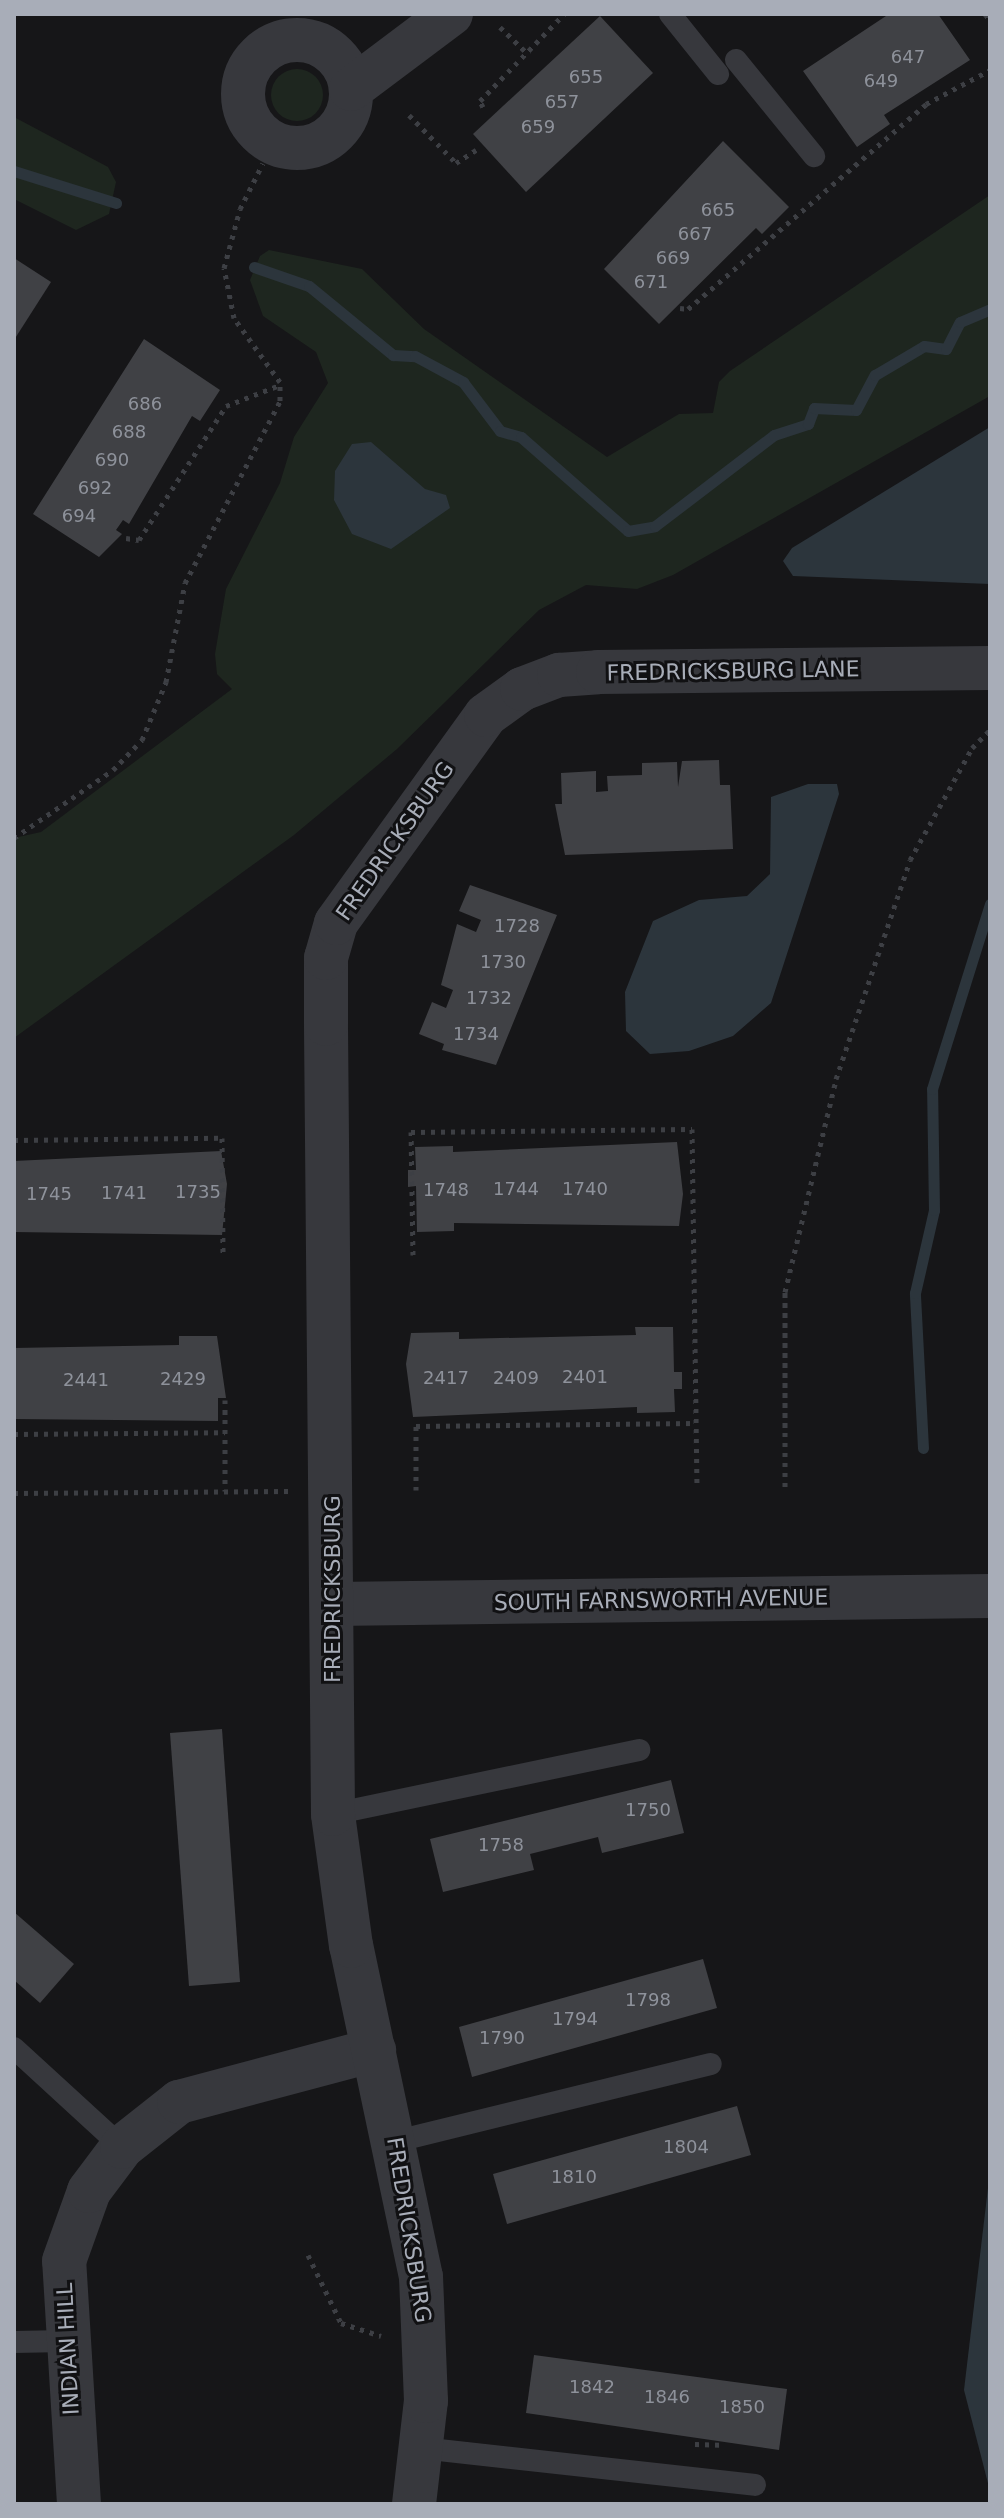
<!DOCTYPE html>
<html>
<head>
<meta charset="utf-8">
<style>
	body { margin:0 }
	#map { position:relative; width:1004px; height:2518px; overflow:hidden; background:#161618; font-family:"DejaVu Sans",sans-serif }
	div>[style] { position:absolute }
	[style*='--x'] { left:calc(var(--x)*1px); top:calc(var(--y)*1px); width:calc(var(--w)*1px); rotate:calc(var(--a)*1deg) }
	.green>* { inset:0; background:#1e261f }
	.round { border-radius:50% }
	.water>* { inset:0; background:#2c353c }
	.stream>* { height:11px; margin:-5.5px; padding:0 5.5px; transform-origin:5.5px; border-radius:5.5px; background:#2c353c }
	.building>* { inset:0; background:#404145 }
	.path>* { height:5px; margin-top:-2.5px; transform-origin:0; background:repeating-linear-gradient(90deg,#3d3f44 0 4px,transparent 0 10px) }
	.service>* { height:22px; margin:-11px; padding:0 11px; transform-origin:11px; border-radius:11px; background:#37383d }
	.minor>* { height:44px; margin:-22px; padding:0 22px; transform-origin:22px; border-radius:22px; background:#37383d }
	.minor>.ring { margin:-22px; padding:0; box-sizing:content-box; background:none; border:44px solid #37383d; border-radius:50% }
	span { translate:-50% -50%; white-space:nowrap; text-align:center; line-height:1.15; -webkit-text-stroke:6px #111113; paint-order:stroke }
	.number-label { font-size:18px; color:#8e929b }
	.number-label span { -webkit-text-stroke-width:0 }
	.street-label { font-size:22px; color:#a8adb8 }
	.frame { position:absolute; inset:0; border:16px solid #a8adb8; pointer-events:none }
</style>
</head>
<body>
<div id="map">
	<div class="green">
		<i class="round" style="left:271px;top:69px;width:52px;height:52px"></i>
		<i style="clip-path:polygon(14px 117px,108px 167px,116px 182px,109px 214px,76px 230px,14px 199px)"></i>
		<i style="clip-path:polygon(990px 195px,990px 396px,673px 575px,637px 589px,586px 585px,539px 610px,397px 749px,294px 835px,14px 1038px,14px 838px,41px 832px,232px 689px,217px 674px,215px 654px,226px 589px,280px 483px,294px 437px,328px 383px,316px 352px,263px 316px,250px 280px,260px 256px,269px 250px,362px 269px,424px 329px,607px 457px,679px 414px,713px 413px,719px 382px,730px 371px)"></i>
	</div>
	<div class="water">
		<i style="clip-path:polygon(990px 427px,990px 584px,793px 576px,783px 561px,792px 548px)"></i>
		<i style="clip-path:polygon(371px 442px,425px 489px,446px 495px,450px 508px,391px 549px,352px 534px,334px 500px,335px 471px,352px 444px)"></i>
		<i style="clip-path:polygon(808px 784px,837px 784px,839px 794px,771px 1003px,733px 1036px,689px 1051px,650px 1054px,626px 1031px,625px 992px,653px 921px,699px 900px,747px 896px,770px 874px,771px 797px)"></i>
		<i style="clip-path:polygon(990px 2171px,990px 2491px,964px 2390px)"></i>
	</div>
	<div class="stream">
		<i style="--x:14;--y:171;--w:107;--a:17.4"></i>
		<i style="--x:254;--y:267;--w:58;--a:19.1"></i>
		<i style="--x:309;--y:286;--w:109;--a:39.4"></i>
		<i style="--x:393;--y:355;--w:22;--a:3"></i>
		<i style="--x:415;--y:356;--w:55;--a:28.4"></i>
		<i style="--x:463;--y:382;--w:61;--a:52.9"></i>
		<i style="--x:500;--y:431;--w:22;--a:16"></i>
		<i style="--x:521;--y:437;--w:142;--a:41.3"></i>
		<i style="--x:628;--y:531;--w:27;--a:-10"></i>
		<i style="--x:655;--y:526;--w:150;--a:-37.4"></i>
		<i style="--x:774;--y:435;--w:36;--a:-18"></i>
		<i style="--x:808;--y:424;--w:17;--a:-69"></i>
		<i style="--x:814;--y:408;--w:42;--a:2.7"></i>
		<i style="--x:856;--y:410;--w:40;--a:-62"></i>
		<i style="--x:875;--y:375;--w:57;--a:-30.6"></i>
		<i style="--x:924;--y:346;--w:22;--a:8"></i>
		<i style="--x:946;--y:349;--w:30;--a:-63"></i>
		<i style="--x:960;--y:322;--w:33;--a:-23"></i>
		<i style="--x:923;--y:1448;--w:155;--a:-93"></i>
		<i style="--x:915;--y:1293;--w:85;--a:-77.1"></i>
		<i style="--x:934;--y:1210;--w:121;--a:-90.9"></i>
		<i style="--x:932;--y:1089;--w:194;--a:-72.6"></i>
	</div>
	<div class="building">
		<i style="clip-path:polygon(889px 14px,938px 14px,970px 60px,884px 115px,890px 124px,857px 147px,803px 71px)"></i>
		<i style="clip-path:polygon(600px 16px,653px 73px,526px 192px,473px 134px)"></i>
		<i style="clip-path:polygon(723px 141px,789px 207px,762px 234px,756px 228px,659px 324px,604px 269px)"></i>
		<i style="clip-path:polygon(14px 258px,51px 282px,14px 340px)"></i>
		<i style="clip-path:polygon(144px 339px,220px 390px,200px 421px,192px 416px,129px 524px,123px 520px,116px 530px,122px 534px,99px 557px,33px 514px)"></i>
		<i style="clip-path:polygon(719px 760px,720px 785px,730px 785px,733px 849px,565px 855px,555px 804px,562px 804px,561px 773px,596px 771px,596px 792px,608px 791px,607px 776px,642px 775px,642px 763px,677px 762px,678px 787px,682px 761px)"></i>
		<i style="clip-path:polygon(470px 885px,557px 915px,496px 1065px,442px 1050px,444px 1044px,419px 1034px,432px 1002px,446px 1008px,453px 990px,441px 985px,457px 924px,476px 932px,481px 920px,459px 911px)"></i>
		<i style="clip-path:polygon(677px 1142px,683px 1194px,679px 1226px,454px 1223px,454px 1231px,417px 1232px,416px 1186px,408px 1187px,408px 1170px,416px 1170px,415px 1147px,453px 1146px,453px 1152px)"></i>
		<i style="clip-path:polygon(221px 1151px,227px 1184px,222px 1235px,14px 1232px,14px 1161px)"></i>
		<i style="clip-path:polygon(635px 1327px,673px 1327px,674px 1372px,682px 1372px,682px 1389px,674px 1389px,675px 1412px,637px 1413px,637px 1407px,413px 1417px,406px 1364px,411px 1333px,459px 1332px,459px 1339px,636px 1335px)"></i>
		<i style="clip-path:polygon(179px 1336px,217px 1336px,226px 1398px,218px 1398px,218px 1421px,14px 1419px,14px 1348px,179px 1345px)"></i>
		<i style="clip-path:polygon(222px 1729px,240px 1982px,189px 1986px,170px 1733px)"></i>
		<i style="clip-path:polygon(671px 1780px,684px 1833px,602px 1853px,598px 1837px,530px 1854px,534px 1870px,443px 1892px,430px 1839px)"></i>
		<i style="clip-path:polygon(14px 1912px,74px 1964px,40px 2003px,14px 1980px)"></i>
		<i style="clip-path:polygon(703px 1959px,717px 2008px,472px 2077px,459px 2027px)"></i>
		<i style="clip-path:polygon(737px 2106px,751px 2155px,507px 2224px,493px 2174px)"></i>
		<i style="clip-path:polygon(534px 2355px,787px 2389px,779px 2450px,526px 2413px)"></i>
	</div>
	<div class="path">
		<i style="--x:985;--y:14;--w:8;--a:50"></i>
		<i style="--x:500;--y:27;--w:40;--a:44"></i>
		<i style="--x:483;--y:107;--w:7;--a:-117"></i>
		<i style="--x:480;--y:101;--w:121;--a:-46"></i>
		<i style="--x:409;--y:115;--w:67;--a:45.6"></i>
		<i style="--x:456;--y:163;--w:24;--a:-33"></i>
		<i style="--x:680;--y:308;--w:8;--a:7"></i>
		<i style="--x:688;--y:309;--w:314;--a:-40.7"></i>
		<i style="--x:926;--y:104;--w:72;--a:-28"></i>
		<i style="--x:126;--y:538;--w:13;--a:9"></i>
		<i style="--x:139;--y:540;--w:160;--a:-57"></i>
		<i style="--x:226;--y:406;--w:58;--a:-21.3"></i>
		<i style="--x:14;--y:838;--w:120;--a:-34.5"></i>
		<i style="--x:113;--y:770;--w:42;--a:-46"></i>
		<i style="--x:142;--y:740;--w:63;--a:-67.5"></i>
		<i style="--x:166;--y:682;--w:101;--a:-79.1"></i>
		<i style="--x:185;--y:583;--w:205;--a:-62.4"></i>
		<i style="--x:280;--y:401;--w:19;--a:-90"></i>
		<i style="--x:280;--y:382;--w:79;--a:-125.7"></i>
		<i style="--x:234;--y:318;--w:51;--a:-101.3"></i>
		<i style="--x:224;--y:268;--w:61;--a:-74.8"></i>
		<i style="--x:240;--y:209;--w:51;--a:-63.4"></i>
		<i style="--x:14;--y:1140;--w:208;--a:-0.6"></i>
		<i style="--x:222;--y:1138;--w:118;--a:89.5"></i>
		<i style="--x:413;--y:1255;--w:123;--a:-90.9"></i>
		<i style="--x:411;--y:1132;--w:281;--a:-0.6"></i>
		<i style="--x:692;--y:1129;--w:359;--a:89.2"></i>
		<i style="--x:225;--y:1400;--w:91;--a:90"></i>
		<i style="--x:14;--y:1434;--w:211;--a:-0.5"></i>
		<i style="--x:785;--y:1487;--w:195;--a:-90"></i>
		<i style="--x:785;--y:1292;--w:219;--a:-76.5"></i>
		<i style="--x:836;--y:1079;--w:231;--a:-71.3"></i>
		<i style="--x:910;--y:860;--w:128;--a:-61"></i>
		<i style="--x:972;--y:748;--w:25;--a:-45"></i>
		<i style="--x:416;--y:1490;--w:64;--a:-90"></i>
		<i style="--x:416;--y:1426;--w:280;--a:-0.6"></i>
		<i style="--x:14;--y:1493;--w:279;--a:-0.4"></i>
		<i style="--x:308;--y:2255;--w:76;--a:64.1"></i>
		<i style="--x:341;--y:2323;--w:42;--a:18"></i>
		<i style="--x:695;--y:2444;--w:25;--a:2"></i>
	</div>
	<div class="service">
		<i style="--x:670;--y:14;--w:77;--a:51.3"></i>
		<i style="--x:736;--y:60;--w:124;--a:50.9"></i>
		<i style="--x:333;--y:1814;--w:313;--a:-11.8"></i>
		<i style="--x:14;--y:2048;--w:147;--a:42.5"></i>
		<i style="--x:397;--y:2141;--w:323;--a:-13.8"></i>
		<i style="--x:14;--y:2342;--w:52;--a:-1.1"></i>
		<i style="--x:421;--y:2448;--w:336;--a:6.3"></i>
	</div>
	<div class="minor">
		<i class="ring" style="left:243px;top:40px;width:64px;height:64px"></i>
		<i style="--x:351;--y:89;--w:125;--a:-36.9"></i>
		<i style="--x:333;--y:1604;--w:657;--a:-0.7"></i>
		<i style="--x:79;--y:2504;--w:243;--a:-93.5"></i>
		<i style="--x:64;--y:2261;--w:74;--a:-70.3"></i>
		<i style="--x:89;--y:2191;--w:55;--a:-53.1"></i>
		<i style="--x:122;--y:2147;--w:73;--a:-38.3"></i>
		<i style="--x:179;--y:2102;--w:202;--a:-14.9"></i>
		<i style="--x:414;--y:2504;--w:104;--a:-83.4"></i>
		<i style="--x:426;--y:2401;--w:124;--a:-92.3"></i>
		<i style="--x:421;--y:2277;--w:338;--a:-101.9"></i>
		<i style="--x:351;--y:1946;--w:133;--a:-97.8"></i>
		<i style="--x:333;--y:1814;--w:790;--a:-90.51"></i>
		<i style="--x:326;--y:1024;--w:66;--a:-90"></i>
		<i style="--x:326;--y:958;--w:36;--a:-74"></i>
		<i style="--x:336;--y:923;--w:256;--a:-54.2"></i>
		<i style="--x:486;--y:715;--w:44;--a:-35.8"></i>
		<i style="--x:522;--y:689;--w:40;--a:-21"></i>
		<i style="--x:559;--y:675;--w:39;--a:-4"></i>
		<i style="--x:598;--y:672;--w:392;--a:-0.6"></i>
	</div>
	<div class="number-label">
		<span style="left:908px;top:57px">647</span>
		<span style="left:586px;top:77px">655</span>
		<span style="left:881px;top:81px">649</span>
		<span style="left:562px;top:102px">657</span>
		<span style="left:538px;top:127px">659</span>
		<span style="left:718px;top:210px">665</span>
		<span style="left:695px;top:234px">667</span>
		<span style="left:673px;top:258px">669</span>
		<span style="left:651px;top:282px">671</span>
		<span style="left:145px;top:404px">686</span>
		<span style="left:129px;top:432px">688</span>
		<span style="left:112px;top:460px">690</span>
		<span style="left:95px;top:488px">692</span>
		<span style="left:79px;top:516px">694</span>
		<span style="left:517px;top:926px">1728</span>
		<span style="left:503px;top:962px">1730</span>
		<span style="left:489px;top:998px">1732</span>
		<span style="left:476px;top:1034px">1734</span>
		<span style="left:516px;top:1189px">1744</span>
		<span style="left:585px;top:1189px">1740</span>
		<span style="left:446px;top:1190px">1748</span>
		<span style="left:198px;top:1192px">1735</span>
		<span style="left:124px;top:1193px">1741</span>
		<span style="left:49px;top:1194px">1745</span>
		<span style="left:585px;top:1377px">2401</span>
		<span style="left:446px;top:1378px">2417</span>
		<span style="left:516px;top:1378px">2409</span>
		<span style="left:183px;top:1379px">2429</span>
		<span style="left:86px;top:1380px">2441</span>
		<span style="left:648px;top:1810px">1750</span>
		<span style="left:501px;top:1845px">1758</span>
		<span style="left:648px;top:2000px">1798</span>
		<span style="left:575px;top:2019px">1794</span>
		<span style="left:502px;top:2038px">1790</span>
		<span style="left:686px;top:2147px">1804</span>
		<span style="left:574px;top:2177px">1810</span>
		<span style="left:592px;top:2387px">1842</span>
		<span style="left:667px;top:2397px">1846</span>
		<span style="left:742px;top:2407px">1850</span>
	</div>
	<div class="street-label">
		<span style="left:733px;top:671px;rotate:-1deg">FREDRICKSBURG LANE</span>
		<span style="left:395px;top:841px;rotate:-55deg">FREDRICKSBURG</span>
		<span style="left:333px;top:1589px;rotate:-90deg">FREDRICKSBURG</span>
		<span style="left:661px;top:1600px;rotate:-1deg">SOUTH FARNSWORTH AVENUE</span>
		<span style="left:409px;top:2230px;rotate:81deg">FREDRICKSBURG</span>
		<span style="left:68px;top:2349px;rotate:-93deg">INDIAN HILL</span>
	</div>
	<div class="frame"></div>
</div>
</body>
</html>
